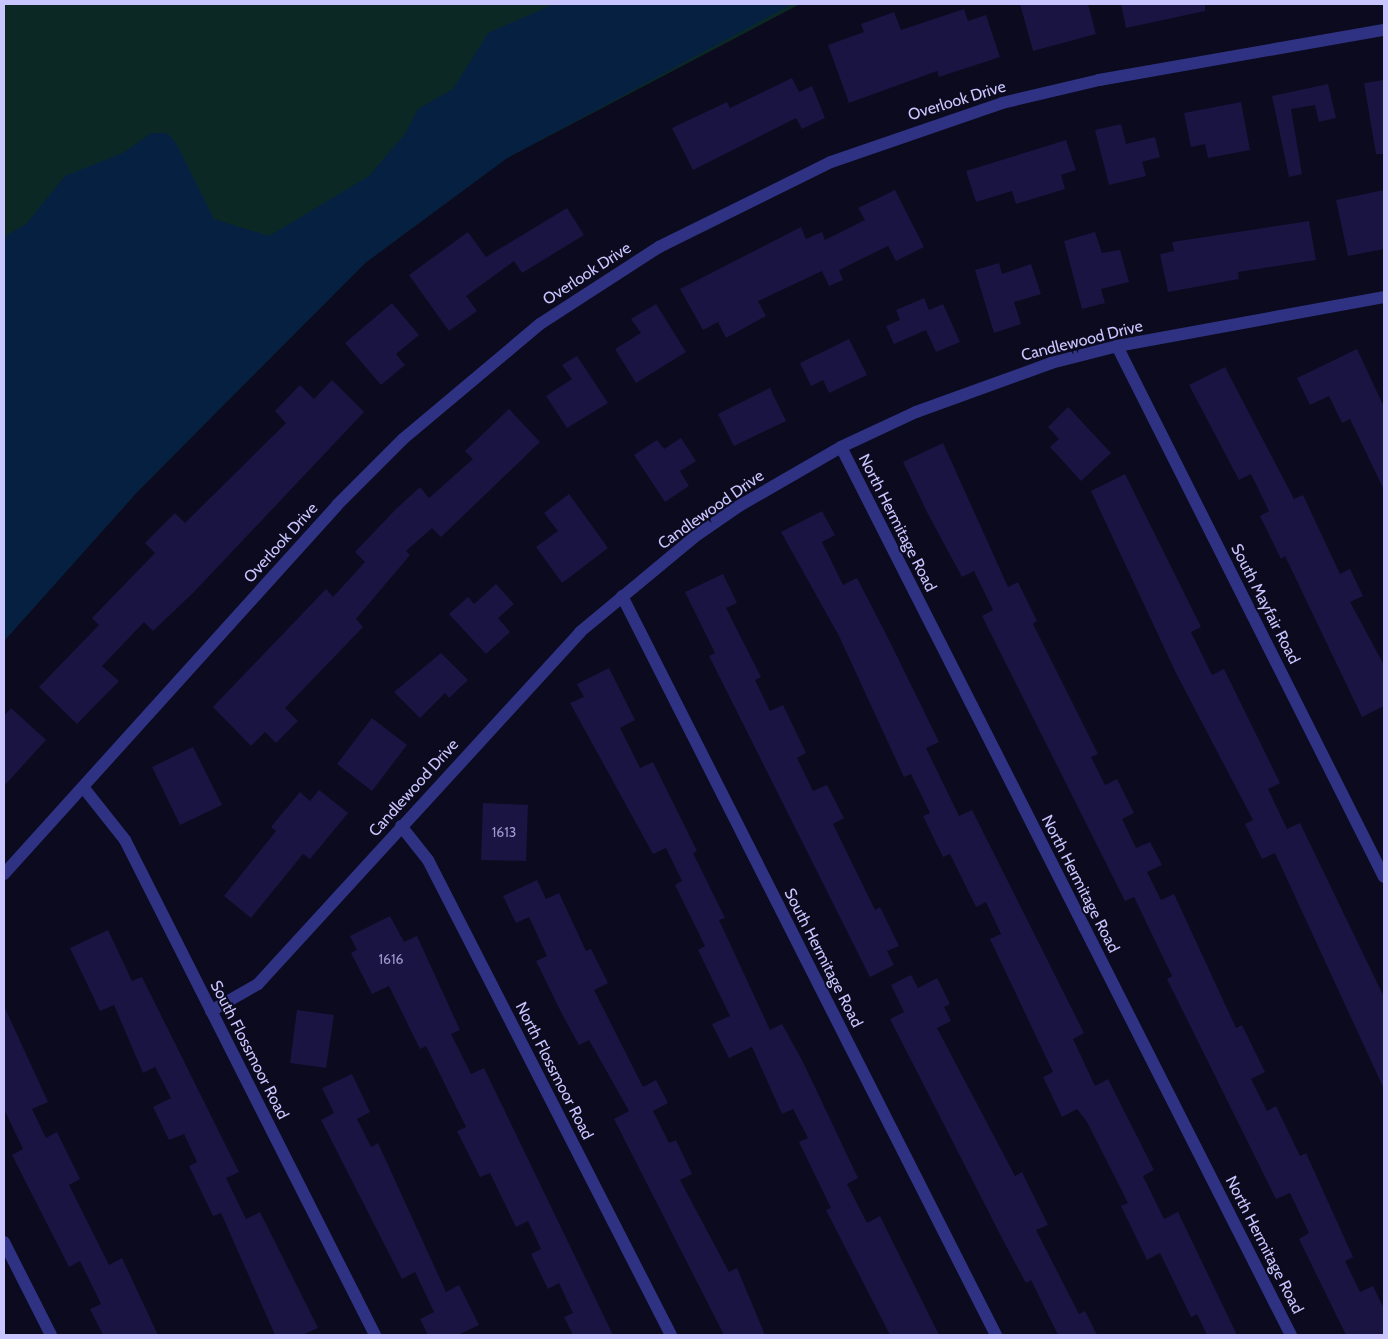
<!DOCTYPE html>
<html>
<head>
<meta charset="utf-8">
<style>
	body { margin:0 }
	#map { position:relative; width:1388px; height:1339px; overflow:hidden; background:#0b0a1e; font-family:Cabin,sans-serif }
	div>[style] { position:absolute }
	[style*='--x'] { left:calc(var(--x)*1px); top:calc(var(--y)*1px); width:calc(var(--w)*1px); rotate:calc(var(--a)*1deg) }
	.green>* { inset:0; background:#0c2825 }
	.water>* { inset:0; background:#062041 }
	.building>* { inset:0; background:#191441 }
	.street>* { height:12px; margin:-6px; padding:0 6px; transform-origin:6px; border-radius:6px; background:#2f3282 }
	span { translate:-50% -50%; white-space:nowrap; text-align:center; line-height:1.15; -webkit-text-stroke:4px #0b0a1e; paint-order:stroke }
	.number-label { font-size:14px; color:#9d9ad0 }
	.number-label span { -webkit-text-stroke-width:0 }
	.street-label { font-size:16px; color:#c9c6ff }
	.frame { position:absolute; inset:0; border:5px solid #c9c6ff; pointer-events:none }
</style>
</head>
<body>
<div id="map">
	<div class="green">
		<i style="clip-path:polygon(4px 4px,800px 4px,507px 158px,365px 263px,138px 491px,4px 641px)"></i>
	</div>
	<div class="water">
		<i style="clip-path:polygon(554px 4px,792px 4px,507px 158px,365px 263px,138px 491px,4px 641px,4px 237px,26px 224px,65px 176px,125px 152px,151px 133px,167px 133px,176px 143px,214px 219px,269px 236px,369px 176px,405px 134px,418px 109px,453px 89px,488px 33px)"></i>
	</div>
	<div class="building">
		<i style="clip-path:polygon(1020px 4px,1088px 4px,1096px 34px,1033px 51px)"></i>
		<i style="clip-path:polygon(1121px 4px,1205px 4px,1205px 11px,1126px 28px)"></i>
		<i style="clip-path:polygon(964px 9px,968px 21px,986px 15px,1000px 57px,939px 77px,937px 71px,849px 103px,828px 45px,864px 32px,861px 24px,894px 12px,901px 30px)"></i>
		<i style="clip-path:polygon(792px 78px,799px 92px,812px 86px,825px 118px,802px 129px,796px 118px,693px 170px,672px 128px,727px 102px,730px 108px)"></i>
		<i style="clip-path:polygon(1384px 80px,1384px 154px,1376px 154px,1364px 83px)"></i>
		<i style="clip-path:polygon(1328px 84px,1336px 118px,1319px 122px,1315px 105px,1291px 109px,1302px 174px,1289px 177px,1272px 96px)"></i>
		<i style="clip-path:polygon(1241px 102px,1250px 150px,1208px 158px,1205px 144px,1191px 147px,1184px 113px)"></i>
		<i style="clip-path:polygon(1121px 124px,1126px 144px,1155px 137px,1160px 157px,1142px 162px,1146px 176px,1109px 185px,1095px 130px)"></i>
		<i style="clip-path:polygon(1066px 140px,1076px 170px,1061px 175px,1065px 189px,1016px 204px,1012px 191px,976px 202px,966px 171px)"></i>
		<i style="clip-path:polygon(895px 190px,924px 247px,896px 261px,888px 246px,839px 270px,843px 280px,829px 286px,822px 271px,758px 301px,766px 316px,726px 338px,718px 322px,703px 330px,680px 289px,801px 227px,806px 239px,822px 232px,825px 240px,865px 220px,858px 208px)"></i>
		<i style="clip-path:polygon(1384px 190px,1384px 249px,1348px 256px,1336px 200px)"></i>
		<i style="clip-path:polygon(567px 208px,584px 235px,522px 273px,514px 261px,466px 296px,477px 311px,449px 331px,409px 275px,468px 232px,486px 257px)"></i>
		<i style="clip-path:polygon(1309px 221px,1316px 260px,1238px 272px,1239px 279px,1168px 292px,1160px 254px,1174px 251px,1172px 242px)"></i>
		<i style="clip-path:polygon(1095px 232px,1102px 253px,1120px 250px,1129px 282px,1101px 289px,1105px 303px,1082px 309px,1064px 241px)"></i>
		<i style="clip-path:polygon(999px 263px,1002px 274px,1031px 264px,1041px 294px,1014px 302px,1021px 324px,994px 333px,975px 270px)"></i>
		<i style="clip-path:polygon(924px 298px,929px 310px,943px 304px,960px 342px,936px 352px,926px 330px,894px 344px,886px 326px,900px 320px,896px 310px)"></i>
		<i style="clip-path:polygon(392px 303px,419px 335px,396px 354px,405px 365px,381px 385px,345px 343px)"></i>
		<i style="clip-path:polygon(656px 304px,686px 352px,636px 383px,615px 349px,641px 333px,631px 319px)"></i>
		<i style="clip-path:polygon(849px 339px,867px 375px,829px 393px,823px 380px,811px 386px,800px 363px)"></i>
		<i style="clip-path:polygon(1357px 349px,1384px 407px,1384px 490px,1350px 419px,1342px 423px,1329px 396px,1310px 405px,1297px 378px)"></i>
		<i style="clip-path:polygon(577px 356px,608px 403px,567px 428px,546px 396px,572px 379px,562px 365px)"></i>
		<i style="clip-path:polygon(1225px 367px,1294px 499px,1303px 495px,1340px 574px,1350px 569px,1363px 596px,1350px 602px,1384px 665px,1384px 706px,1362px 717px,1285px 556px,1281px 559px,1260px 516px,1269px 511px,1251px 474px,1239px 480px,1189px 385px)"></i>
		<i style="clip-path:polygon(332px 380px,364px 412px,194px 592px,153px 631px,144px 622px,102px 666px,119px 681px,77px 724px,39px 687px,99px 625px,92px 618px,155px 553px,145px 543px,175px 513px,185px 523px,286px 423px,275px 411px,300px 385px,314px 399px)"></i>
		<i style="clip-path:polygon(770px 388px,786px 421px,734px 446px,718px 414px)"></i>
		<i style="clip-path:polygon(1068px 407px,1111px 453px,1081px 481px,1050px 447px,1059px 439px,1048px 427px)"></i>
		<i style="clip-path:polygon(509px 409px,540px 442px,441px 537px,432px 528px,406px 551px,410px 555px,356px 619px,363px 627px,285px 708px,298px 721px,276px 743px,265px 732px,251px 746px,213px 707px,326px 589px,333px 597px,365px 562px,355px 552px,396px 509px,420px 487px,429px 498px,473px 459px,465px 451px)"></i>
		<i style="clip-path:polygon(681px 438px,696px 461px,680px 471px,689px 486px,665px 502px,634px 455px,657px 440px,664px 449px)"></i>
		<i style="clip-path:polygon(943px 443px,1008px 587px,1018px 582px,1037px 621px,1033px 624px,1098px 754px,1091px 757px,1105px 785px,1117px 779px,1134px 813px,1122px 819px,1136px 848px,1150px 842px,1162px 865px,1147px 872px,1161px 900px,1174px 894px,1236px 1028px,1242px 1025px,1265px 1072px,1251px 1079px,1267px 1111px,1276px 1106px,1300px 1156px,1306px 1153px,1353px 1257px,1345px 1261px,1360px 1292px,1373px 1286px,1384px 1309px,1384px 1335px,1346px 1335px,1299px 1239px,1309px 1233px,1290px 1193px,1276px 1199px,1167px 979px,1172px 976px,1134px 897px,1125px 901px,982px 616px,993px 610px,974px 571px,962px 577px,928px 514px,903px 462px)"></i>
		<i style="clip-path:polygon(1125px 474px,1201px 627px,1191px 632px,1212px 675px,1224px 669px,1280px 783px,1268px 789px,1287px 829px,1300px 823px,1384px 997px,1384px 1089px,1275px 853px,1262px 859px,1245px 824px,1253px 820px,1176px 673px,1091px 491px)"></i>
		<i style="clip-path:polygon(569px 494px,608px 548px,562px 583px,536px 547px,558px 531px,544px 513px)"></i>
		<i style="clip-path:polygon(822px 511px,835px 535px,822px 542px,843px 585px,857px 578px,889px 640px,939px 742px,926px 748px,959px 816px,972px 810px,1084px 1033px,1073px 1039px,1095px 1086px,1108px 1079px,1154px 1170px,1143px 1176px,1164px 1219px,1178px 1212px,1237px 1335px,1207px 1335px,1197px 1314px,1191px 1317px,1160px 1253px,1147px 1260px,1121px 1206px,1128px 1203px,1087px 1122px,1077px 1109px,1062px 1117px,1043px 1077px,1053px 1072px,990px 939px,1001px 934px,986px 902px,976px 907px,950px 854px,943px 857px,923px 816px,930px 813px,911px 774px,904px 777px,839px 636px,781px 532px)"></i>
		<i style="clip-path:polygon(723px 574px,737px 603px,726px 608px,761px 677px,755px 680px,770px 711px,783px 705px,806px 753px,797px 758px,813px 791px,827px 785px,844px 818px,833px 824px,875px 910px,880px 907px,899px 946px,887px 951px,894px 965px,870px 977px,709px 656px,715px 653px,685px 592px)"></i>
		<i style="clip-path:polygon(496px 584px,514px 604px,498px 618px,510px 632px,486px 654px,449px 614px,468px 597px,474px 604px)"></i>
		<i style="clip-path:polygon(441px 653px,468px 680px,449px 698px,445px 693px,420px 718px,394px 692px)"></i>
		<i style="clip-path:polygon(609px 668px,635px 720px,620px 728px,640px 768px,653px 762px,697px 851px,693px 853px,725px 918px,719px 920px,770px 1030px,782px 1024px,803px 1062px,858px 1178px,847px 1184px,867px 1223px,880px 1216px,939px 1335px,890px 1335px,826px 1210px,831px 1208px,799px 1142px,808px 1138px,793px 1109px,782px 1114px,752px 1047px,729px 1058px,712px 1024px,730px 1016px,698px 950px,705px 946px,675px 885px,682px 881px,666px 848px,653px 854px,570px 703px,584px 697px,577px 684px)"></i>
		<i style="clip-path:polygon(11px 708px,46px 740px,4px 786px,4px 716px)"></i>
		<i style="clip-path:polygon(372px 718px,407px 745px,372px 791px,337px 764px)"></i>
		<i style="clip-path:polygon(193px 747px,222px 805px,180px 825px,152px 767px)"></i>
		<i style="clip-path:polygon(319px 790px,348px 813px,310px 859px,303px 854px,251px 918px,224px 896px,276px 831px,271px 827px,300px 792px,310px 801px)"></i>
		<i style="clip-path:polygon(483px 803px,528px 805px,526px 861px,481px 860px)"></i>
		<i style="clip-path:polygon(537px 880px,546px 899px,559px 893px,586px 951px,591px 949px,608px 983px,594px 990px,643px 1087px,656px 1080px,668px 1103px,653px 1111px,669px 1143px,676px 1140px,692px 1174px,680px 1180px,729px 1272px,737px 1268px,765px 1335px,724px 1335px,614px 1119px,629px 1111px,589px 1040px,579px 1045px,562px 1014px,536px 961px,547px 956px,529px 917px,516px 923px,503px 896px)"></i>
		<i style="clip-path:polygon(390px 916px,404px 942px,417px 936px,460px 1030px,451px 1034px,471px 1074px,484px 1068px,613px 1335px,573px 1335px,564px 1317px,573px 1313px,559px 1283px,548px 1289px,531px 1254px,541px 1249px,528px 1221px,516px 1227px,490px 1173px,480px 1177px,457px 1131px,466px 1127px,426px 1046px,420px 1049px,389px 986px,372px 994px,351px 953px,357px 950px,350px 936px)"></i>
		<i style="clip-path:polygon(108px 930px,132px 981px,142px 977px,239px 1172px,226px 1178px,246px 1219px,260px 1212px,318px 1328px,302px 1335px,275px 1335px,221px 1213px,213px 1216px,189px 1166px,197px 1162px,184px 1134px,169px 1140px,153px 1107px,171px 1098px,155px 1067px,143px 1073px,114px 1005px,100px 1011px,70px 948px)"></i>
		<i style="clip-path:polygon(911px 975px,918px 988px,937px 978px,950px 1004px,944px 1007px,951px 1021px,937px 1028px,1015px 1176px,1022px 1172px,1048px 1225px,1036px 1230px,1079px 1314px,1085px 1311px,1097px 1335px,1058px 1335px,1031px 1280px,1026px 1283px,1006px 1246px,890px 1019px,904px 1012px,891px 985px)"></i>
		<i style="clip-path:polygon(4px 1006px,48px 1102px,32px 1109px,46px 1138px,57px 1132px,80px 1179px,69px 1185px,109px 1265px,122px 1258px,158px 1335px,103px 1335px,90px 1309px,101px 1304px,80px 1261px,69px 1267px,12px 1155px,23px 1149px,4px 1109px)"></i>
		<i style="clip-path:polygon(297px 1010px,334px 1015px,326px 1068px,290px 1063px)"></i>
		<i style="clip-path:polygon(352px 1074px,370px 1112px,357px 1119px,371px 1147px,378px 1143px,446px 1292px,459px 1285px,479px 1325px,458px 1335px,428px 1335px,420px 1319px,434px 1312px,415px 1272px,402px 1279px,321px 1120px,334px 1113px,322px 1088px)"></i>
	</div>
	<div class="street">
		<i style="--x:1117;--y:346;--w:594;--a:63.31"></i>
		<i style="--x:841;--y:447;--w:996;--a:63.13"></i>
		<i style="--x:622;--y:596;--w:828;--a:63.16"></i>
		<i style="--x:83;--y:787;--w:68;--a:51.6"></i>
		<i style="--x:125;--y:840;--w:555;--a:63.2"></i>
		<i style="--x:401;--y:826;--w:43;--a:51.5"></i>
		<i style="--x:428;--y:860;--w:534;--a:62.91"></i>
		<i style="--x:4;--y:874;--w:497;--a:-47.9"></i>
		<i style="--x:337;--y:505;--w:93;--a:-45"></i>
		<i style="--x:403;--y:439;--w:179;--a:-40"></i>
		<i style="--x:540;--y:324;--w:142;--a:-32.9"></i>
		<i style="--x:659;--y:247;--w:192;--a:-26.3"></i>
		<i style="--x:831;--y:162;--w:181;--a:-19"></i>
		<i style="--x:1002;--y:103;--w:100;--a:-13.3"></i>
		<i style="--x:1099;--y:80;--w:289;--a:-10"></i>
		<i style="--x:211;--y:1011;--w:54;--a:-29.9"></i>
		<i style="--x:258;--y:984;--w:477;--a:-47.5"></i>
		<i style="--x:580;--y:632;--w:152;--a:-39.7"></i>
		<i style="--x:697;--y:535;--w:51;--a:-34.6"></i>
		<i style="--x:739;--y:506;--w:118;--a:-30"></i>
		<i style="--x:841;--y:447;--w:83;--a:-25"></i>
		<i style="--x:916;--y:412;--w:144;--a:-19.9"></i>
		<i style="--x:1051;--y:363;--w:68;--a:-14.4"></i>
		<i style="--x:1117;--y:346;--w:271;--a:-10.4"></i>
		<i style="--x:4;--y:1242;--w:104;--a:63.2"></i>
	</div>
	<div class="number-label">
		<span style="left:504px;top:832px">1613</span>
		<span style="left:391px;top:959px">1616</span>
	</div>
	<div class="street-label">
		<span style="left:957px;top:101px;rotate:-17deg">Overlook Drive</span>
		<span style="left:587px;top:274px;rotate:-33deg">Overlook Drive</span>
		<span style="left:1082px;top:341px;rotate:-14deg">Candlewood Drive</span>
		<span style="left:711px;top:510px;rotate:-35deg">Candlewood Drive</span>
		<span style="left:897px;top:523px;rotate:63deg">North Hermitage Road</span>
		<span style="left:281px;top:543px;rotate:-48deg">Overlook Drive</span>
		<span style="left:1265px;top:604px;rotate:63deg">South Mayfair Road</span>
		<span style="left:414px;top:788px;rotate:-48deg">Candlewood Drive</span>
		<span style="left:1080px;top:884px;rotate:63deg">North Hermitage Road</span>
		<span style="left:823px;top:958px;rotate:63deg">South Hermitage Road</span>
		<span style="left:249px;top:1050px;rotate:63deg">South Flossmoor Road</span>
		<span style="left:554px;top:1071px;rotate:63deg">North Flossmoor Road</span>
		<span style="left:1264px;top:1245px;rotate:63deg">North Hermitage Road</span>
	</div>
	<div class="frame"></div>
</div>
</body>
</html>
